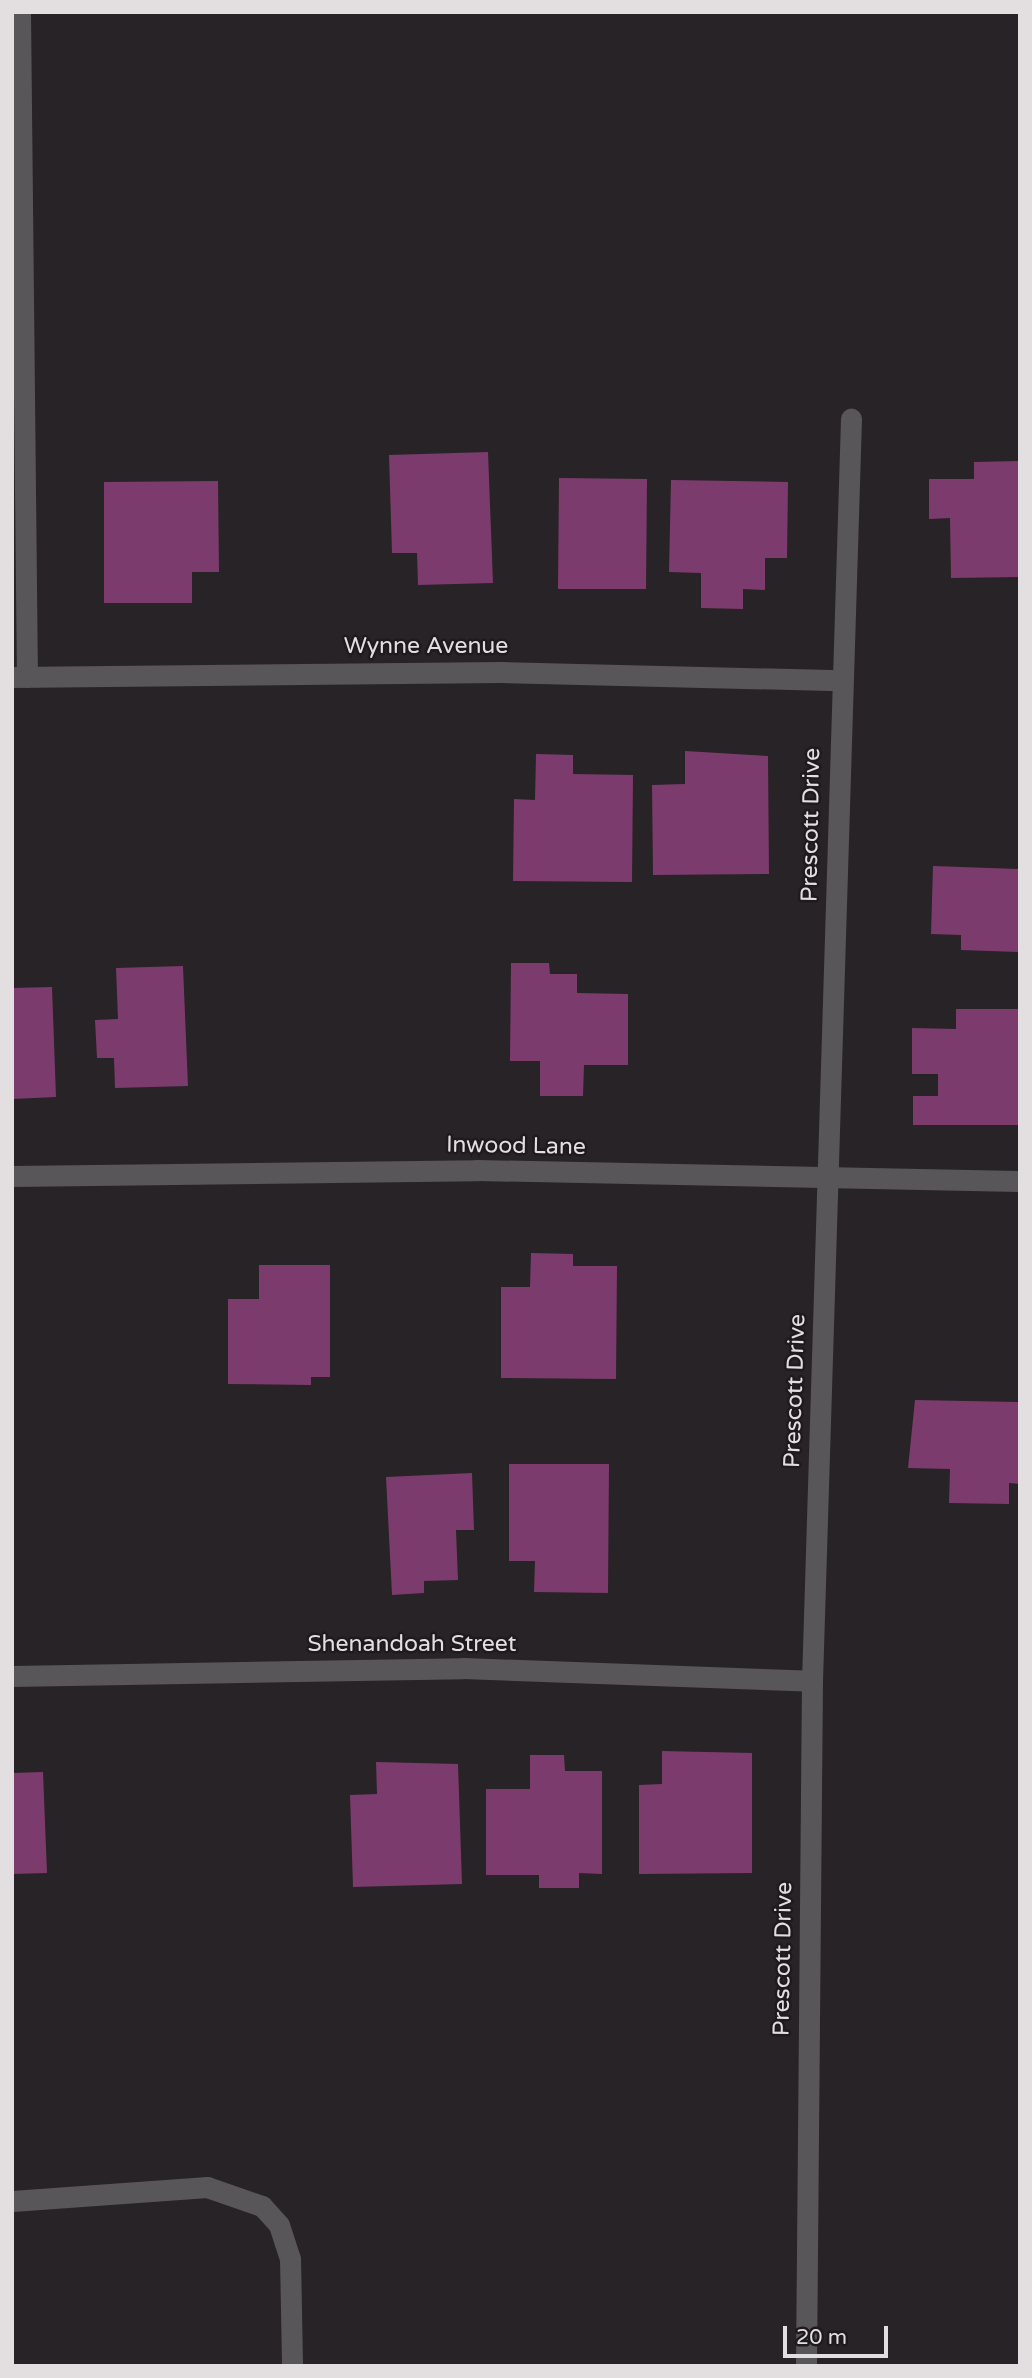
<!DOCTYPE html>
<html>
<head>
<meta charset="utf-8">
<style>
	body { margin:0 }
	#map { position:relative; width:1032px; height:2378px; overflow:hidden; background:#282326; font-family:"Varela Round",sans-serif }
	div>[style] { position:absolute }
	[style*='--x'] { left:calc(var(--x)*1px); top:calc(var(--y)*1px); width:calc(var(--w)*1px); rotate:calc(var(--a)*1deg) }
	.building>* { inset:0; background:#7c3b6d }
	.minor>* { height:21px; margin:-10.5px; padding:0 10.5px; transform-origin:10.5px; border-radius:10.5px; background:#585658 }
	span { translate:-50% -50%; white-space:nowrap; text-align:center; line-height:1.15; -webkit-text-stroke:5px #1e1a1d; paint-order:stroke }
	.street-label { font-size:23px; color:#e3dfe1 }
	.frame { position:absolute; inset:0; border:14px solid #e3dfe1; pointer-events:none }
	.scale { position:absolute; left:783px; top:2326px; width:105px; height:32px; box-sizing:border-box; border:4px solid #e3dfe1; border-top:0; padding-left:9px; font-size:21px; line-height:24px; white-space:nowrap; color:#e3dfe1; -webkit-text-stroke:5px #1e1a1d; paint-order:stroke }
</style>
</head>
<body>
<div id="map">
	<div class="building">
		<i style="clip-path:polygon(488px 452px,493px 583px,418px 585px,417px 553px,392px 553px,389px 455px)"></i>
		<i style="clip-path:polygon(1020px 461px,1020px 577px,951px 578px,950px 518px,929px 519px,929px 479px,974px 479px,974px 462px)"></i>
		<i style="clip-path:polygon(559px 478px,647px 479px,646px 589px,558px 589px)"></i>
		<i style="clip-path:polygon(671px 480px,788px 482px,787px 558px,765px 558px,765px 590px,743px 589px,743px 609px,701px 608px,701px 573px,669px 572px)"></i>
		<i style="clip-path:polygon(218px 481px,219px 572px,192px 572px,192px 603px,104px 603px,104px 482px)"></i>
		<i style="clip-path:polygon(685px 751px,768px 756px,769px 874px,653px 875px,652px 785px,685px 784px)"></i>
		<i style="clip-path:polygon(536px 754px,573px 755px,573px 774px,633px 775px,632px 882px,513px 881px,514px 799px,535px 800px)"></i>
		<i style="clip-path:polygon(933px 866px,1020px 869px,1020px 952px,961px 950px,961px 935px,931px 934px)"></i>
		<i style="clip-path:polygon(511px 963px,549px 963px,550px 974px,577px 974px,577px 993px,628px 994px,628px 1065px,584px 1065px,583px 1096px,540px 1096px,540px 1061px,510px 1061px)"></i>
		<i style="clip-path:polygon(183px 966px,188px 1086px,115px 1088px,114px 1058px,97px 1058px,95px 1020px,118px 1019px,116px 968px)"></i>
		<i style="clip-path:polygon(52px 987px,56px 1097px,12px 1099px,12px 988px)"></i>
		<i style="clip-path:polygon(956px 1009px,1020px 1009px,1020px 1125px,913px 1125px,913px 1096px,938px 1096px,938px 1074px,912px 1074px,912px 1028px,956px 1029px)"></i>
		<i style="clip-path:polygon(531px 1253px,573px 1254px,573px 1266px,617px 1266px,616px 1379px,501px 1378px,501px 1287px,530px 1287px)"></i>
		<i style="clip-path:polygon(259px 1265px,330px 1265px,330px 1377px,311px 1377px,311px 1385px,228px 1384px,228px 1299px,259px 1299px)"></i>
		<i style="clip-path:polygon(915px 1400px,1020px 1402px,1020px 1484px,1009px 1483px,1009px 1504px,949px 1503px,950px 1469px,908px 1468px)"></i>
		<i style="clip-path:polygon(509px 1464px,609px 1464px,608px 1593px,534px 1592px,535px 1561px,509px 1561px)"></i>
		<i style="clip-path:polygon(472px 1473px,474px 1530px,456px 1530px,458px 1580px,424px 1581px,424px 1593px,392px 1595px,386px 1477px)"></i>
		<i style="clip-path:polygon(662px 1751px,752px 1753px,752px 1873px,639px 1874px,639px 1785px,662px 1784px)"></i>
		<i style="clip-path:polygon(530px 1755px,564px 1755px,565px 1771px,602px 1771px,602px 1874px,579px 1873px,579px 1888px,539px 1888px,539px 1875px,486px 1875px,486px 1789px,530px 1789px)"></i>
		<i style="clip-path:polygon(376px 1762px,458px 1764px,462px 1884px,353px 1887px,350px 1795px,377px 1794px)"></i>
		<i style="clip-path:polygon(43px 1772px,47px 1873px,12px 1874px,12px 1773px)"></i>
	</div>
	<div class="minor">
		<i style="--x:20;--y:12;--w:665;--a:89.4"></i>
		<i style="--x:12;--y:677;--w:489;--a:-0.6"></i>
		<i style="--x:501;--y:672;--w:339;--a:1.4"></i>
		<i style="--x:12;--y:1176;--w:465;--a:-0.7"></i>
		<i style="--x:477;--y:1170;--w:543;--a:1.16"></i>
		<i style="--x:12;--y:1676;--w:451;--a:-1"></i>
		<i style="--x:463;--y:1668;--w:349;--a:2.1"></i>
		<i style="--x:12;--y:2201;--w:196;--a:-4.1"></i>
		<i style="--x:207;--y:2187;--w:58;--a:19.1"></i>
		<i style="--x:262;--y:2206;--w:25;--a:48"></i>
		<i style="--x:279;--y:2225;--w:35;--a:72"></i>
		<i style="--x:290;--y:2258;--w:108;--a:88.9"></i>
		<i style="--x:806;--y:2366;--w:685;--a:-89.5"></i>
		<i style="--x:812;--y:1681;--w:1263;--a:-88.23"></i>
	</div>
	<div class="street-label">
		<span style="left:426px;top:646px">Wynne Avenue</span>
		<span style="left:811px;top:825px;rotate:-89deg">Prescott Drive</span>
		<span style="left:516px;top:1146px;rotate:1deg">Inwood Lane</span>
		<span style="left:795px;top:1391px;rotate:-88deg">Prescott Drive</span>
		<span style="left:412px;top:1644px">Shenandoah Street</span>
		<span style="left:783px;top:1959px;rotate:-89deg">Prescott Drive</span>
	</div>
	<div class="frame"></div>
	<div class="scale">20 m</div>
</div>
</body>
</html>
